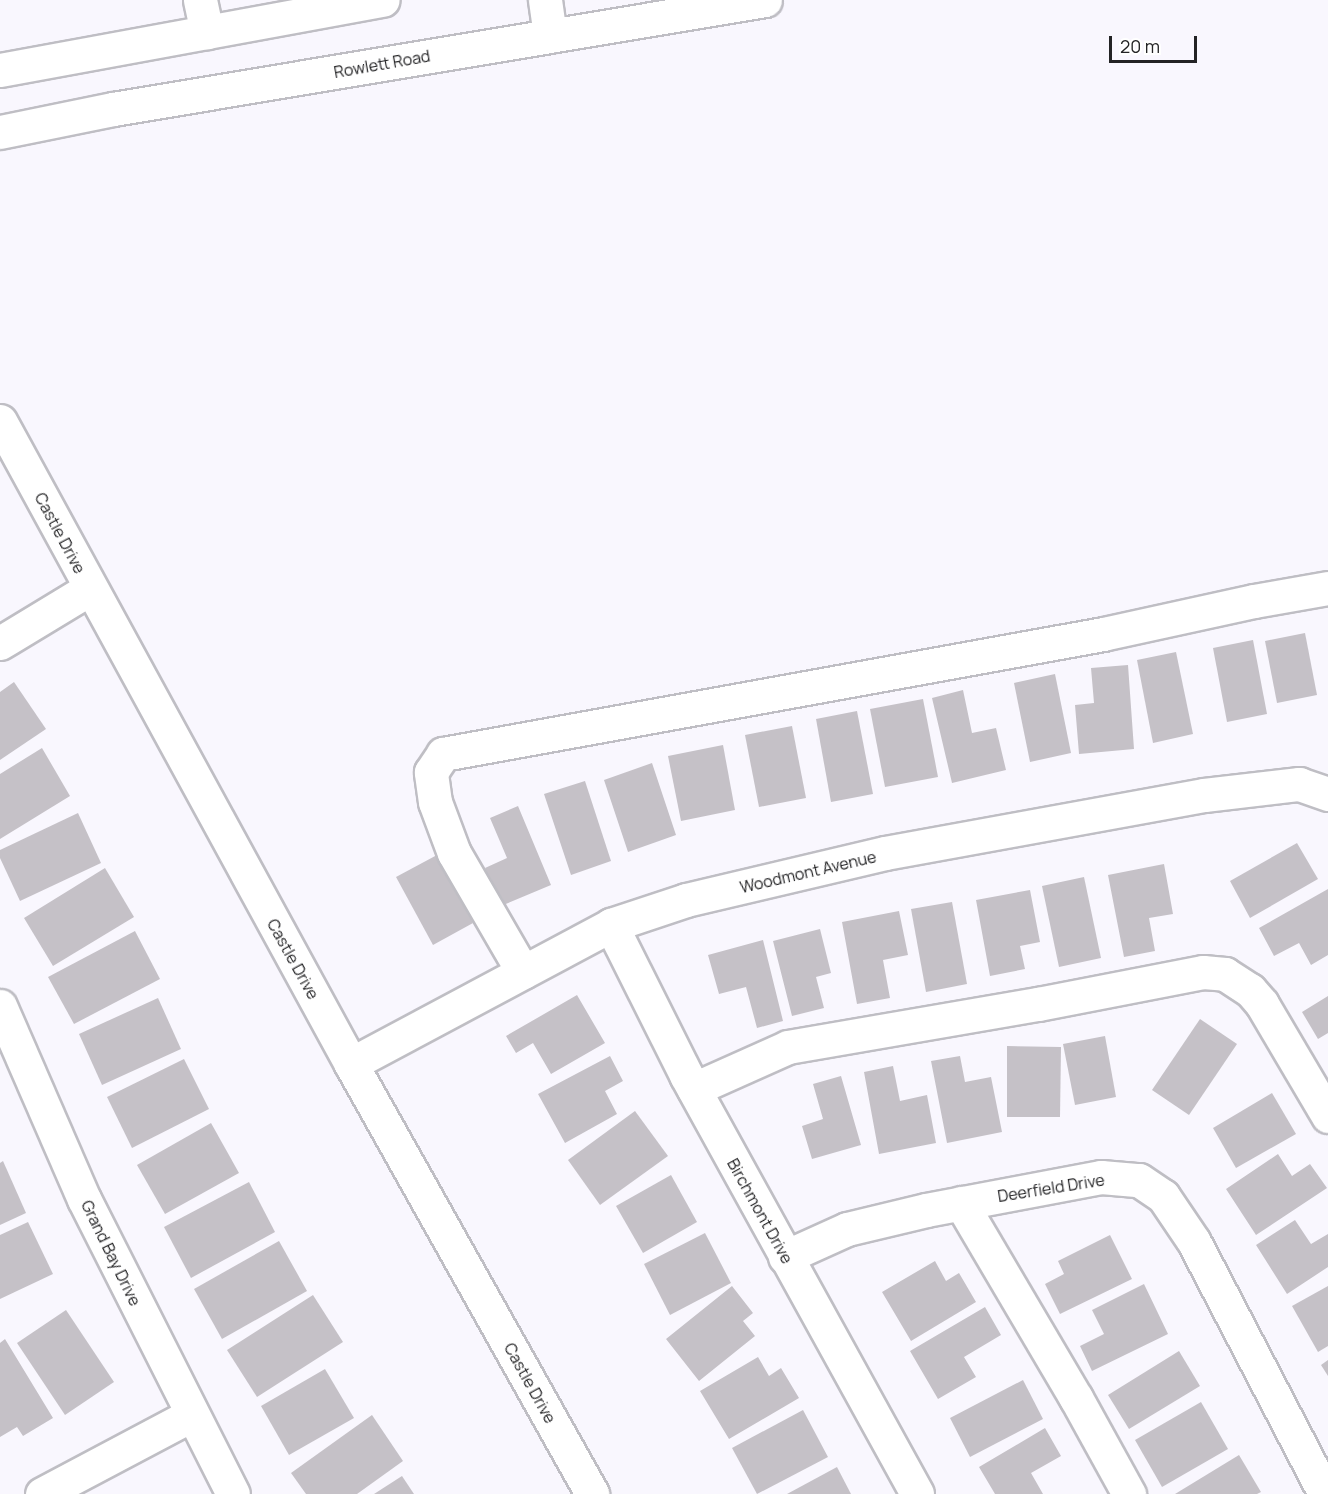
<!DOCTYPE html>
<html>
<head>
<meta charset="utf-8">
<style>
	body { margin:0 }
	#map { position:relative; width:1328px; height:1494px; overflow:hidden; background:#f9f7fe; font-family:Manrope,sans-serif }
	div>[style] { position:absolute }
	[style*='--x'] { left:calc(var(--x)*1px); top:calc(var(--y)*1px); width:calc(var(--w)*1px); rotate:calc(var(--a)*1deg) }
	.building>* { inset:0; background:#c5c1c7 }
	.roads { filter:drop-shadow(2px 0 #bfbec4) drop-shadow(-2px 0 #bfbec4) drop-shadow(0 2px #bfbec4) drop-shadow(0 -2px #bfbec4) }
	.minor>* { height:33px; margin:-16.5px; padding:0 16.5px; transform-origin:16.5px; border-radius:16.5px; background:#fff }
	.major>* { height:33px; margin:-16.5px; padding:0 16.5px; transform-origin:16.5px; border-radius:16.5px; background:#fff }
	span { translate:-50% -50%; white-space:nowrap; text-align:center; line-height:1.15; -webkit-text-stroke:5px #fff; paint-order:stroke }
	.street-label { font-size:16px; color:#232325 }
	.scale { position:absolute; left:1109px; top:36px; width:88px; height:27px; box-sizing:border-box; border:3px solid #232325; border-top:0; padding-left:8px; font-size:18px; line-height:21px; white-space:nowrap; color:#232325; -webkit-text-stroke:4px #fff; paint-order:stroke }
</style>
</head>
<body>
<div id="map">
	<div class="building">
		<i style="clip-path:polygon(1305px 633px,1317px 695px,1277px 703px,1265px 641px)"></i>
		<i style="clip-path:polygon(1253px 640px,1267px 714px,1227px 722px,1213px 648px)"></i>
		<i style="clip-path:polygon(1176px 652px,1193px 734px,1153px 743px,1137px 660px)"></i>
		<i style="clip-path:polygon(1128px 665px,1134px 749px,1079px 754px,1075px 705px,1094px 703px,1091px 668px)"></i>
		<i style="clip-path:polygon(1055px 674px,1071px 753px,1030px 762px,1014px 683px)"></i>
		<i style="clip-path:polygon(14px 682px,46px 729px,0 760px,0 692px)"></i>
		<i style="clip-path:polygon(963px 690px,972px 733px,996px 728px,1006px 770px,952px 783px,932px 698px)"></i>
		<i style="clip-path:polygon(923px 699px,938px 777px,885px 787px,870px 709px)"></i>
		<i style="clip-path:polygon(857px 711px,873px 794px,831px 802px,816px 719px)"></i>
		<i style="clip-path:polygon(792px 726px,806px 798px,759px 807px,745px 735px)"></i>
		<i style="clip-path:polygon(723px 745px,735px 810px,681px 821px,668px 756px)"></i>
		<i style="clip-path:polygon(42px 748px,70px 796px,0 839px,0 774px)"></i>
		<i style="clip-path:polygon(652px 763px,676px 835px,628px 852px,604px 780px)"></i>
		<i style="clip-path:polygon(585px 781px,611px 861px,571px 875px,544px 794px)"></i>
		<i style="clip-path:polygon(518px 806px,551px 885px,501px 906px,485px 868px,507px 858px,490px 818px)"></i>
		<i style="clip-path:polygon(78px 813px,101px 863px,20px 901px,0 858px,0 850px)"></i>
		<i style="clip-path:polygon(1297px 843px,1318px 879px,1250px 918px,1230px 881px)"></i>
		<i style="clip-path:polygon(437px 855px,473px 923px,433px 945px,396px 877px)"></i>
		<i style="clip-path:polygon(1164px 864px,1173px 914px,1149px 918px,1155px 951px,1124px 957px,1108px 875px)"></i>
		<i style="clip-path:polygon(105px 868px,134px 917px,53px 966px,24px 918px)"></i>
		<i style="clip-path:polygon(1084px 877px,1101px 958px,1059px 967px,1042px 886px)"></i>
		<i style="clip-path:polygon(1328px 889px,1328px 955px,1311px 965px,1299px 943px,1274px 956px,1259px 928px)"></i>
		<i style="clip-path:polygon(1030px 890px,1040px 942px,1020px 946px,1025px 969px,990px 976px,976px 900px)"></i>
		<i style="clip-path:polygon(952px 902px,967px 984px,926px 992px,911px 909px)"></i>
		<i style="clip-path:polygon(899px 911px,908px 955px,883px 960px,890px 998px,857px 1004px,842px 922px)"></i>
		<i style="clip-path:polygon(820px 929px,831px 973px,816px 977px,824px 1008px,792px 1016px,773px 941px)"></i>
		<i style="clip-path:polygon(135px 931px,160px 979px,74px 1024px,48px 977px)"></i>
		<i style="clip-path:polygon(763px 940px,783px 1021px,757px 1028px,746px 987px,719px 994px,708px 955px)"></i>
		<i style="clip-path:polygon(577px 995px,605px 1043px,551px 1074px,533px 1043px,516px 1053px,506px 1036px)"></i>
		<i style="clip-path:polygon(1328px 996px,1328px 1033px,1318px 1039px,1302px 1012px)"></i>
		<i style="clip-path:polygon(158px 998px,181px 1049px,102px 1085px,79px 1034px)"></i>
		<i style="clip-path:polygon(1200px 1019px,1237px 1044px,1189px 1115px,1152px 1090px)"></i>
		<i style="clip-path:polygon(1105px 1036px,1116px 1097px,1075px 1105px,1063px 1044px)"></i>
		<i style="clip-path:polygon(1007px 1046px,1061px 1047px,1060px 1117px,1007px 1117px)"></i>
		<i style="clip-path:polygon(610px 1056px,623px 1081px,605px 1091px,617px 1114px,565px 1143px,538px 1094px)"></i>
		<i style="clip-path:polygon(960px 1056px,965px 1082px,991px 1077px,1002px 1132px,947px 1143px,931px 1061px)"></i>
		<i style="clip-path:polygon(184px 1059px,209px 1109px,132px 1148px,107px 1097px)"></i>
		<i style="clip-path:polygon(893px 1066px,900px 1101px,927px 1095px,936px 1143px,879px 1154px,864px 1072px)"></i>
		<i style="clip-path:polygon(841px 1076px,861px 1145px,812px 1159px,802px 1126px,823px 1119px,813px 1084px)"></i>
		<i style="clip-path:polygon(1272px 1093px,1296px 1134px,1236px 1168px,1213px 1128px)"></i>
		<i style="clip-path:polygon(635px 1111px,668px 1156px,600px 1205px,568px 1160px)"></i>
		<i style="clip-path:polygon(211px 1123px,239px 1173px,165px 1214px,137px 1165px)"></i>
		<i style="clip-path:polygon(1278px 1154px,1292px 1176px,1310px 1164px,1327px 1188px,1256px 1235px,1226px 1189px)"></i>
		<i style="clip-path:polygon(3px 1161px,26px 1213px,0 1225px,0 1163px)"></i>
		<i style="clip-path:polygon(671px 1175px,697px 1222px,643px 1253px,616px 1206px)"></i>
		<i style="clip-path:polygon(249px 1182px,275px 1232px,191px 1278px,164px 1227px)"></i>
		<i style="clip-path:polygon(1295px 1220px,1311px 1244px,1328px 1234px,1328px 1267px,1287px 1294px,1256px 1245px)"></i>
		<i style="clip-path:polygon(28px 1222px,53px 1274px,0 1299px,0 1235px)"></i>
		<i style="clip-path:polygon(705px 1233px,731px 1283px,670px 1315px,644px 1264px)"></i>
		<i style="clip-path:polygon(1110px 1235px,1132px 1279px,1060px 1314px,1045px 1284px,1064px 1274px,1058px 1261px)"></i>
		<i style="clip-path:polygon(279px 1241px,307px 1291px,222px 1339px,194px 1289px)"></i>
		<i style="clip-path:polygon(935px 1261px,946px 1281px,959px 1273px,976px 1302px,911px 1341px,882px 1292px)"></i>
		<i style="clip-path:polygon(1144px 1284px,1168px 1334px,1092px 1371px,1080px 1346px,1104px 1334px,1092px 1310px)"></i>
		<i style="clip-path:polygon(732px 1286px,753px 1313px,743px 1321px,755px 1336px,699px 1381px,666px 1339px)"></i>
		<i style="clip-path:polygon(1328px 1286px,1328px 1346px,1318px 1352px,1292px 1306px)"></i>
		<i style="clip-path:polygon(313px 1295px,343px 1342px,257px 1397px,227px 1350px)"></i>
		<i style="clip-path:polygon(985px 1307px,1001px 1335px,964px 1357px,976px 1377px,938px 1399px,910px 1351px)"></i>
		<i style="clip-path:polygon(66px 1310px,114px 1382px,65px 1415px,17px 1343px)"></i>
		<i style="clip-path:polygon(5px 1339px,53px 1418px,23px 1436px,17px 1427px,0 1437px,0 1343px)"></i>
		<i style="clip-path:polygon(1179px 1351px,1200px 1386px,1129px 1429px,1108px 1395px)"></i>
		<i style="clip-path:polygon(758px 1357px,769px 1376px,781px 1368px,799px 1398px,729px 1439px,700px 1391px)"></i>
		<i style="clip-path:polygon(1328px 1360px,1328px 1376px,1321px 1365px)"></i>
		<i style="clip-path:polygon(325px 1369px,354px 1418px,289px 1455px,261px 1406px)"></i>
		<i style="clip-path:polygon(1023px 1380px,1043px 1419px,970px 1457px,950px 1418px)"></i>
		<i style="clip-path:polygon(1201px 1402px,1228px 1449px,1162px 1487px,1135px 1440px)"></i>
		<i style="clip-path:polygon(803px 1410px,828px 1457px,757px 1494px,732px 1448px)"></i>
		<i style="clip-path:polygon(372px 1415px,403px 1461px,357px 1494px,306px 1494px,291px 1473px)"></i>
		<i style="clip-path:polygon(1045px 1428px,1061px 1456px,1031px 1473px,1043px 1494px,995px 1494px,979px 1467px)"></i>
		<i style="clip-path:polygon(1239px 1455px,1261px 1492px,1257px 1494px,1175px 1494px)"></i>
		<i style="clip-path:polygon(837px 1467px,851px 1494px,787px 1494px)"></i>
		<i style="clip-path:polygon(402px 1476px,414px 1494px,374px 1494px)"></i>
	</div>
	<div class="roads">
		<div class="minor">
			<i style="--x:200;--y:0;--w:33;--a:78"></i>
			<i style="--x:545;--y:0;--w:36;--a:82"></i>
			<i style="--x:0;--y:421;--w:733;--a:61.37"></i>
			<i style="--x:351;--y:1064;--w:493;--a:60.7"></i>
			<i style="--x:0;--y:643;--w:104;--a:-31.2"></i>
			<i style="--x:611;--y:925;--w:168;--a:63.4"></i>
			<i style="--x:686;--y:1075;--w:478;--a:61.1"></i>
			<i style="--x:523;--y:972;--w:138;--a:-120.1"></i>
			<i style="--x:454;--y:853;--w:54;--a:-110.4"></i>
			<i style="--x:435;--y:802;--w:30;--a:-98"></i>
			<i style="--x:431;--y:772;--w:22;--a:-56"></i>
			<i style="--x:443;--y:754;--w:671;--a:-10.3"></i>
			<i style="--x:1103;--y:634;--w:155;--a:-12.3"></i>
			<i style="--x:1254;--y:601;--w:75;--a:-10"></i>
			<i style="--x:0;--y:1006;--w:210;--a:66.5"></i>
			<i style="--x:84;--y:1199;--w:330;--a:63.2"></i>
			<i style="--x:351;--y:1064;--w:295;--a:-28.1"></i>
			<i style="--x:611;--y:925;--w:79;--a:-18.4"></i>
			<i style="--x:686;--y:900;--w:204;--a:-13.3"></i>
			<i style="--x:885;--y:853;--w:324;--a:-10.3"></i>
			<i style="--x:1204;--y:795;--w:96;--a:-6.6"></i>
			<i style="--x:1299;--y:784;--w:31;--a:19"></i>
			<i style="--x:694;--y:1089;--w:103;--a:-24.1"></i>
			<i style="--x:788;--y:1047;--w:254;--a:-9.8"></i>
			<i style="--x:1038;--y:1004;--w:168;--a:-11"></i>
			<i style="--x:1203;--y:972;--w:22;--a:5"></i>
			<i style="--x:1225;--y:974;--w:30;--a:33"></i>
			<i style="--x:1250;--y:990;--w:18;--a:49"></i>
			<i style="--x:1262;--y:1004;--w:130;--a:59.5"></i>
			<i style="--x:961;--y:1203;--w:226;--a:59.5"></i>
			<i style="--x:1076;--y:1398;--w:110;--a:61.1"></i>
			<i style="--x:785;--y:1257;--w:68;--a:-24.3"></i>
			<i style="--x:847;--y:1229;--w:81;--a:-13.5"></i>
			<i style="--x:926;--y:1210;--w:178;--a:-10.7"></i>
			<i style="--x:1101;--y:1177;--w:38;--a:5"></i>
			<i style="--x:1139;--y:1180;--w:29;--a:34"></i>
			<i style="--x:1163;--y:1196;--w:55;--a:56"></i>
			<i style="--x:1194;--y:1242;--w:284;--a:62.5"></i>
			<i style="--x:42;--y:1494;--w:169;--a:-27.9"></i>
		</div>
		<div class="major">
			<i style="--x:0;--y:70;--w:389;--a:-10.4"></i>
			<i style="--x:0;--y:132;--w:115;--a:-11.5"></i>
			<i style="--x:113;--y:109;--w:661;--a:-9.49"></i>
		</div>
	</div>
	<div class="street-label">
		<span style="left:382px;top:64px;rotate:-10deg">Rowlett Road</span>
		<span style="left:60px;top:533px;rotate:62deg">Castle Drive</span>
		<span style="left:808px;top:872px;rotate:-13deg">Woodmont Avenue</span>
		<span style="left:293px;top:959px;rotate:61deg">Castle Drive</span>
		<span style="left:1051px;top:1188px;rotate:-9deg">Deerfield Drive</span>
		<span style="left:760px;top:1211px;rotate:61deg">Birchmont Drive</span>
		<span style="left:111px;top:1253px;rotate:64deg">Grand Bay Drive</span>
		<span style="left:530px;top:1383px;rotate:61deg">Castle Drive</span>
	</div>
	<div class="scale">20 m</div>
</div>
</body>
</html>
